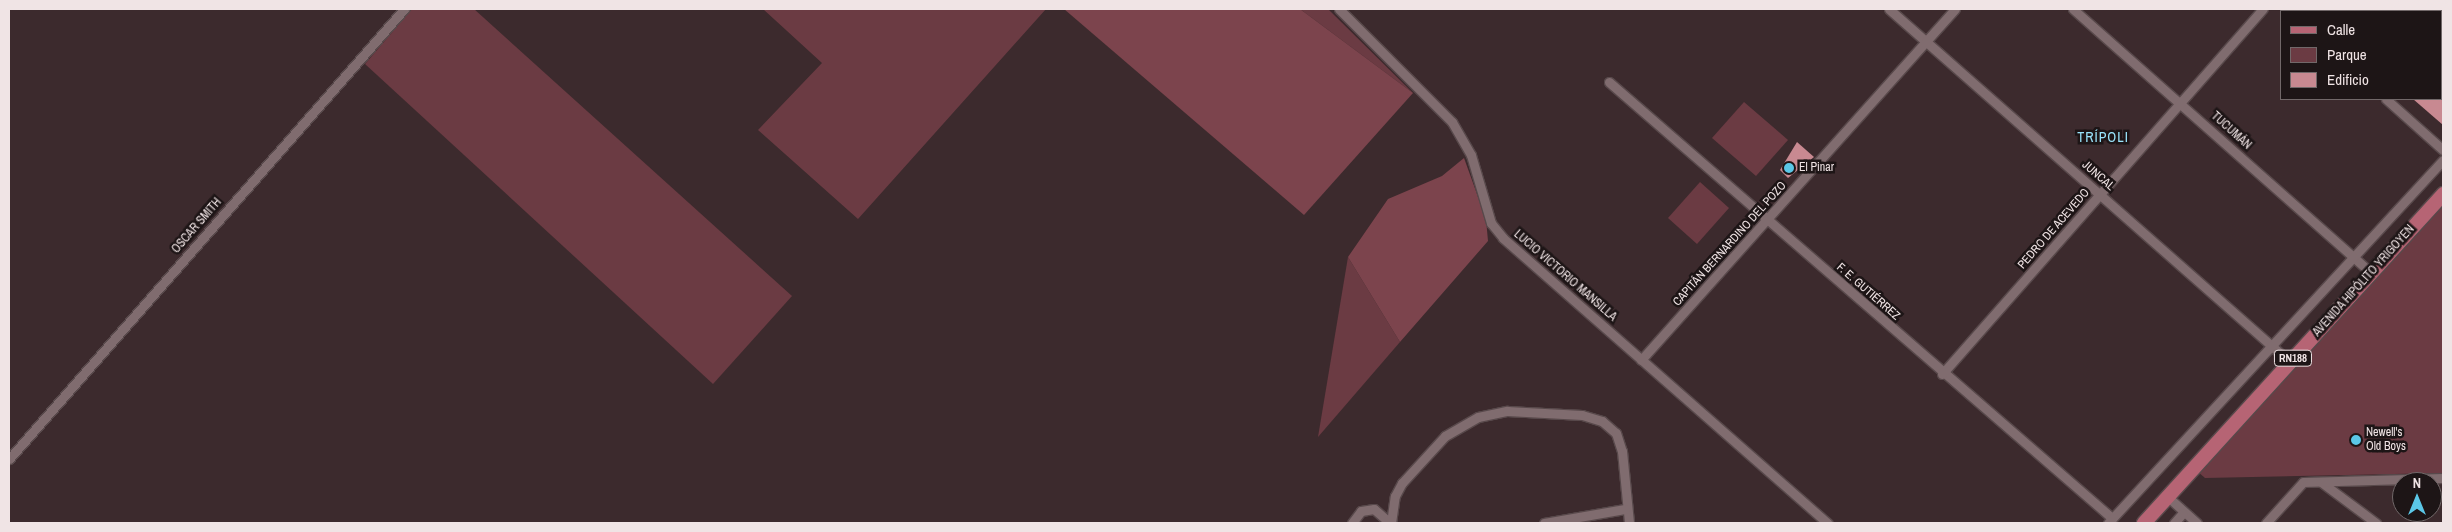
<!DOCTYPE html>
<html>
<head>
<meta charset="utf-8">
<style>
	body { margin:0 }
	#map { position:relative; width:2452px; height:532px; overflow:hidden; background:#3c2a2d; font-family:"Archivo Narrow",sans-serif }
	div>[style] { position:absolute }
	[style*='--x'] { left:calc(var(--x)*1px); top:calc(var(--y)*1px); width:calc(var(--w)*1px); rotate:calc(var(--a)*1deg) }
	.green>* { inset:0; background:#6b3b43 }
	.forest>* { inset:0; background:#7c444d }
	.building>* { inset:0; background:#c88991 }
	.roads { filter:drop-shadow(1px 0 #58494b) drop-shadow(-1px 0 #58494b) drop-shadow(0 1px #58494b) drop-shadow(0 -1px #58494b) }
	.street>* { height:9px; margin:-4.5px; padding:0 4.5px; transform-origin:4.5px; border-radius:4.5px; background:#806c6f }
	.primary>* { height:14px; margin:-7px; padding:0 7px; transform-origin:7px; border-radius:7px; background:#b66474 }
	.dots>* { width:14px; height:14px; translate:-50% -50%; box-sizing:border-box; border:2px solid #1d1516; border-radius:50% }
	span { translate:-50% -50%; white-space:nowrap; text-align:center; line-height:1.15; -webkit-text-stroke:5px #1d1516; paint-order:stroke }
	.shield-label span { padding:1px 4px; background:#1d1516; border:1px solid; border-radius:4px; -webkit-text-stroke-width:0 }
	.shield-label { font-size:11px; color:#f0e4e5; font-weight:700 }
	.street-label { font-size:12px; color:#f0e4e5 }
	.poi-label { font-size:12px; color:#f0e4e5 }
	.left { translate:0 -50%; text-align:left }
	.neighbourhood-label { font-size:14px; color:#9ae4fc; letter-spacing:1px }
	.frame { position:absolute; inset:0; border:10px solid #f0e4e5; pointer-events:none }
	.legend { position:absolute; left:2280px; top:10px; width:162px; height:90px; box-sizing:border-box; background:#1d1516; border:1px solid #716869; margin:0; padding:6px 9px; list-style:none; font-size:15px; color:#f0e4e5 }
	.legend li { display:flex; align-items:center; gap:10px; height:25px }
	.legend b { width:25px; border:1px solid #716869 }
	.north { position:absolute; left:2392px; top:472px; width:50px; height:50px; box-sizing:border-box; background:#1d1516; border:1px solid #716869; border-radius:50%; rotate:0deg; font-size:14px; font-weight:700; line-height:20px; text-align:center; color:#f0e4e5 }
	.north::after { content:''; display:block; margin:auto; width:18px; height:22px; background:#5bc7e7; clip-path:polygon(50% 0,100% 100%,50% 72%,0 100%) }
</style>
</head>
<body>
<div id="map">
	<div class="green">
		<i style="clip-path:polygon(412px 9px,474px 9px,792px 296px,713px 384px,365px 64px)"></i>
		<i style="clip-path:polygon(763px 9px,1046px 9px,858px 219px,758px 130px,822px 63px)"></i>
		<i style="clip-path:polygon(1300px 9px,1328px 9px,1413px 93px)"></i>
		<i style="clip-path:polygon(1744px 102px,1788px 140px,1756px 176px,1712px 138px)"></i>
		<i style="clip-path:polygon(1700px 182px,1729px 208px,1697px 244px,1668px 218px)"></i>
		<i style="clip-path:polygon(2443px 202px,2443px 473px,2205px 478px,2197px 471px)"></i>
		<i style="clip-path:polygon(1348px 257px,1400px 342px,1318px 437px)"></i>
	</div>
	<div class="forest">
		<i style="clip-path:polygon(1064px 9px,1300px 9px,1413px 93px,1304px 215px)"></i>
		<i style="clip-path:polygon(1464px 158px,1486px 219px,1488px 241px,1400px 342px,1348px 257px,1388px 199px,1442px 176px)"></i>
	</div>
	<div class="building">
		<i style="clip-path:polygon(2413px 99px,2443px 99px,2443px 125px)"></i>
		<i style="clip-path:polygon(1797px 142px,1814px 157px,1788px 178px,1780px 170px)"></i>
	</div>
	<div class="roads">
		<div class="street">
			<i style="--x:1339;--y:9;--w:160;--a:45"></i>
			<i style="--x:1452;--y:122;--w:38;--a:60"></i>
			<i style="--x:1471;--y:155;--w:71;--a:73.6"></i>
			<i style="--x:1491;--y:223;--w:19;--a:51"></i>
			<i style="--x:1503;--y:238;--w:432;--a:41.3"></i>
			<i style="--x:1889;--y:9;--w:534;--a:41.36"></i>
			<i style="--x:2073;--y:9;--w:398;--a:41.5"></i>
			<i style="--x:2285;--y:9;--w:4;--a:34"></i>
			<i style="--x:1609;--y:82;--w:666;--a:40.92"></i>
			<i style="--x:2386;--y:99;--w:76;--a:41.8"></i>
			<i style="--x:1641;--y:360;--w:471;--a:-48.2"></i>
			<i style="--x:1942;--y:374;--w:486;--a:-48.7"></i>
			<i style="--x:9;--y:459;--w:599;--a:-48.72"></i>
			<i style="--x:2321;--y:482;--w:69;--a:36.7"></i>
			<i style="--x:2168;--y:497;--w:39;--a:42"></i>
			<i style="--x:1352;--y:523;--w:15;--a:-53"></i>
			<i style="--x:1361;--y:511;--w:13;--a:-9"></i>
			<i style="--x:1374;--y:509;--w:21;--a:41"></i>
			<i style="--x:1391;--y:523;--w:27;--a:-82"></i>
			<i style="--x:1395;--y:496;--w:15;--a:-62"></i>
			<i style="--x:1402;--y:483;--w:64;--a:-47.5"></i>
			<i style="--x:1445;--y:436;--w:38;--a:-30"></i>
			<i style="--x:1478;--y:417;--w:30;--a:-12"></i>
			<i style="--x:1507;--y:411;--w:75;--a:3.1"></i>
			<i style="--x:1582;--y:415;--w:21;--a:17"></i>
			<i style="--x:1602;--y:421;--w:18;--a:41"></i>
			<i style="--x:1616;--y:433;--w:19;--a:72"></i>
			<i style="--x:1622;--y:451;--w:72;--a:84.4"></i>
			<i style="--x:1544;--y:523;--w:82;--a:-9.8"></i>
			<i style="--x:2108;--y:523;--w:494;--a:-47.3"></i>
			<i style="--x:2174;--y:523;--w:13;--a:-48"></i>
			<i style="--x:2266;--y:523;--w:55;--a:-47.9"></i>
			<i style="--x:2303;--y:482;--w:140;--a:-1.6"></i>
		</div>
		<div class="primary">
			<i style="--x:2144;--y:523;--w:445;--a:-47.7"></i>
		</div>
	</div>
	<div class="dots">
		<i style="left:1789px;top:168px;background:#5bc7e7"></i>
		<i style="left:2356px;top:440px;background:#5bc7e7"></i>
	</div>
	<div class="shield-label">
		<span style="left:2293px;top:358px">RN188</span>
	</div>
	<div class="street-label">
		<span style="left:2231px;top:131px;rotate:42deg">TUCUMÁN</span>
		<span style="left:2098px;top:176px;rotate:41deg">JUNCAL</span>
		<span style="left:197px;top:226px;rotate:-49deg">OSCAR SMITH</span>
		<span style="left:2054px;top:229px;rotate:-49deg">PEDRO DE ACEVEDO</span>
		<span style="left:1730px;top:244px;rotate:-48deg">CAPITÁN BERNARDINO DEL POZO</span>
		<span style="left:1565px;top:276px;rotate:41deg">LUCIO VICTORIO MANSILLA</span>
		<span style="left:2364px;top:281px;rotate:-48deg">AVENIDA HIPÓLITO YRIGOYEN</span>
		<span style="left:1868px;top:292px;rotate:41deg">F. E. GUTIÉRREZ</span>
	</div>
	<div class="poi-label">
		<span class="left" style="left:1799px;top:168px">El Pinar</span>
		<span class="left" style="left:2366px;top:440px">Newell's<br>Old Boys</span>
	</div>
	<div class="neighbourhood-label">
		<span style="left:2103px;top:137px">TRÍPOLI</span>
	</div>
	<div class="frame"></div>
	<ul class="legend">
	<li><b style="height:6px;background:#b66474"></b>Calle</li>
	<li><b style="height:14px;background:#6b3b43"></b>Parque</li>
	<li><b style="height:14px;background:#c88991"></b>Edificio</li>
	</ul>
	<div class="north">N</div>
</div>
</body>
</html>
